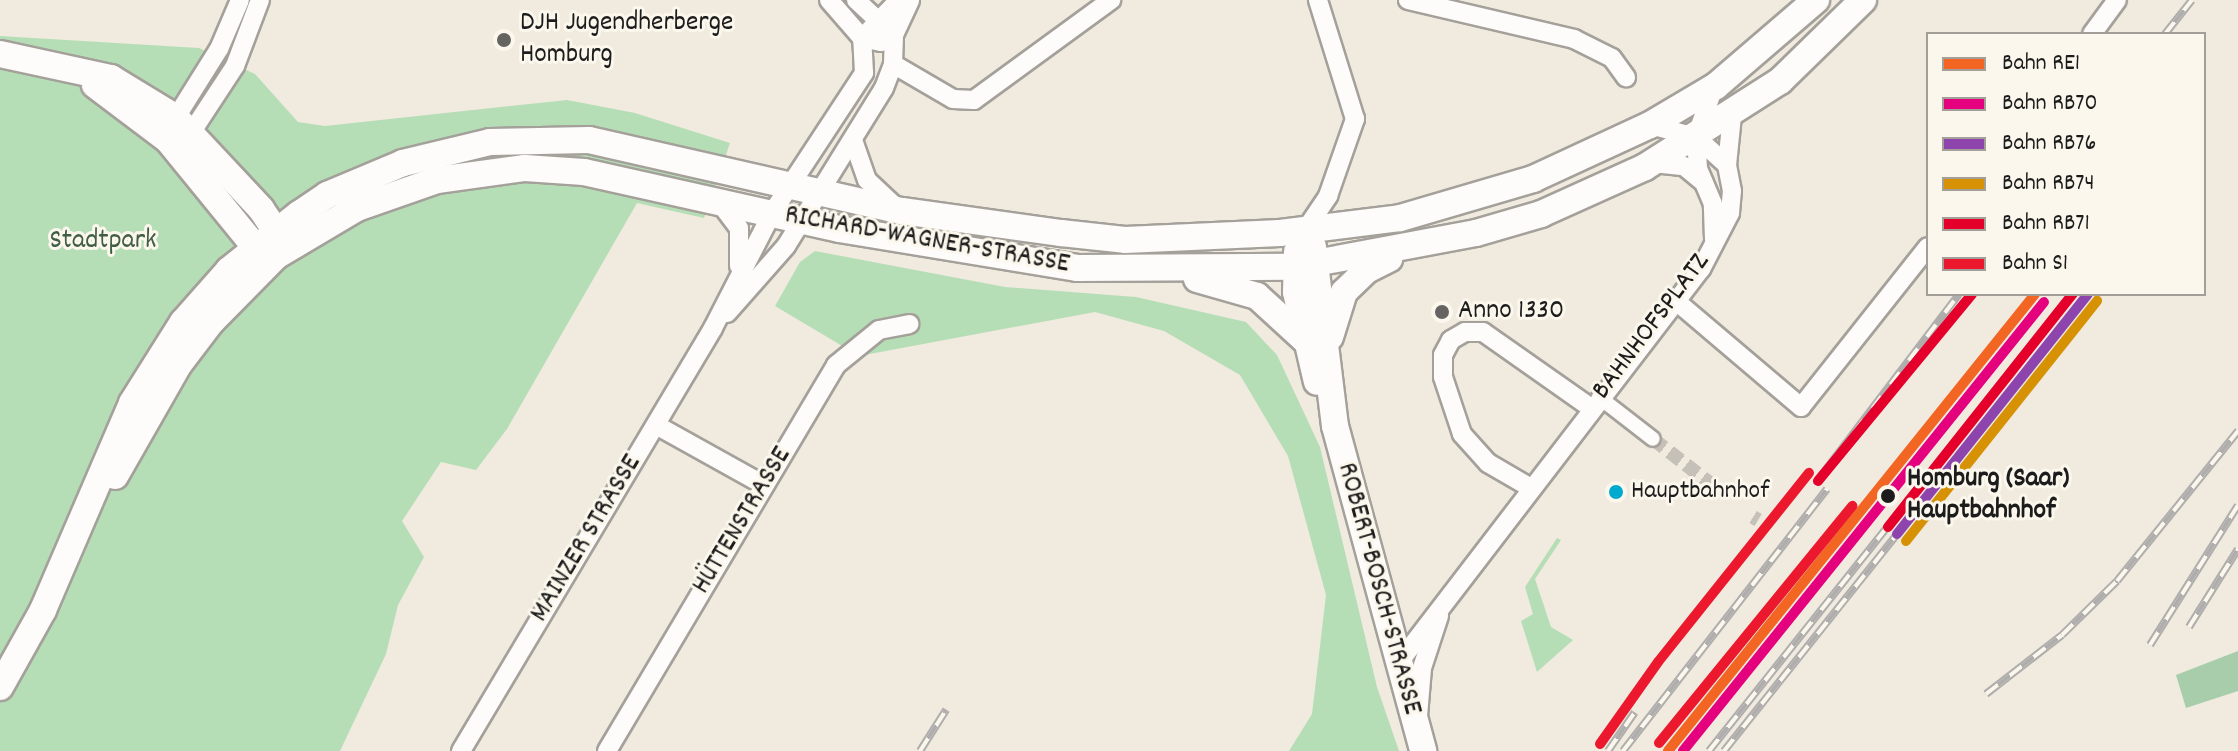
<!DOCTYPE html>
<html>
<head>
<meta charset="utf-8">
<style>
	body { margin:0 }
	#map { position:relative; width:2238px; height:751px; overflow:hidden; background:#f0eadf; font-family:Dekko,sans-serif }
	div>[style] { position:absolute }
	[style*='--x'] { left:calc(var(--x)*1px); top:calc(var(--y)*1px); width:calc(var(--w)*1px); rotate:calc(var(--a)*1deg) }
	.green>* { inset:0; background:#b6deb6 }
	.forest>* { inset:0; background:#a7cdaa }
	.pedestrian-tunnel>* { height:14px; margin-top:-7px; transform-origin:0; background:repeating-linear-gradient(90deg,#c6c1b8 0 14px,transparent 0 21px) }
	.roads { filter:drop-shadow(2px 0 #a4a09a) drop-shadow(-2px 0 #a4a09a) drop-shadow(0 2px #a4a09a) drop-shadow(0 -2px #a4a09a) }
	.pedestrian>* { height:14px; margin:-7px; padding:0 7px; transform-origin:7px; border-radius:7px; background:#fdfcfa }
	.minor>* { height:18px; margin:-9px; padding:0 9px; transform-origin:9px; border-radius:9px; background:#fdfcfa }
	.secondary>* { height:26px; margin:-13px; padding:0 13px; transform-origin:13px; border-radius:13px; background:#fdfcfa }
	.rail>* { height:8px; margin-top:-4px; transform-origin:0; background:repeating-linear-gradient(90deg,#fbf7ec 0 15px,#afaead 0 30px); box-sizing:border-box; border-block:2px solid #afaead }
	.rail-1>* { height:10px; margin:-5px; padding:0 5px; transform-origin:5px; border-radius:5px; background:#f26522 }
	.rail-2>* { height:10px; margin:-5px; padding:0 5px; transform-origin:5px; border-radius:5px; background:#e5007d }
	.rail-3>* { height:10px; margin:-5px; padding:0 5px; transform-origin:5px; border-radius:5px; background:#8e44ad }
	.rail-4>* { height:10px; margin:-5px; padding:0 5px; transform-origin:5px; border-radius:5px; background:#d69104 }
	.rail-5>* { height:10px; margin:-5px; padding:0 5px; transform-origin:5px; border-radius:5px; background:#e4002b }
	.rail-6>* { height:10px; margin:-5px; padding:0 5px; transform-origin:5px; border-radius:5px; background:#ec192e }
	.dots>* { width:22px; height:22px; translate:-50% -50%; box-sizing:border-box; border:4px solid #fbf7ec; border-radius:50% }
	span { translate:-50% -50%; white-space:nowrap; text-align:center; line-height:1.15; -webkit-text-stroke:6px #fbf7ec; paint-order:stroke }
	.bus-label { font-size:26px; color:#1c1c1c }
	.left { translate:0 -50%; text-align:left }
	.poi-label { font-size:28px; color:#1c1c1c }
	.street-label { font-size:28px; color:#1c1c1c }
	.park-label { font-size:28px; color:#415d46 }
	.stop-label { font-size:28px; color:#1c1c1c; font-weight:700 }
	.legend { position:absolute; left:1926px; top:32px; width:280px; height:264px; box-sizing:border-box; background:#fbf7ec; border:2px solid #a29f99; margin:0; padding:10px 14px; list-style:none; font-size:24px; color:#1c1c1c }
	.legend li { display:flex; align-items:center; gap:16px; height:40px }
	.legend b { width:40px; border:2px solid #a29f99 }
</style>
</head>
<body>
<div id="map">
	<div class="green">
		<i style="clip-path:polygon(0 36px,199px 48px,255px 74px,298px 122px,325px 126px,567px 100px,635px 113px,730px 143px,704px 218px,637px 203px,507px 429px,476px 470px,441px 462px,402px 521px,424px 557px,398px 605px,386px 654px,340px 751px,0 751px)"></i>
		<i style="clip-path:polygon(815px 251px,1005px 287px,1136px 297px,1246px 322px,1277px 355px,1320px 447px,1377px 687px,1399px 751px,1289px 751px,1312px 714px,1326px 595px,1288px 456px,1240px 375px,1164px 331px,1095px 312px,859px 356px,775px 306px,800px 262px)"></i>
		<i style="clip-path:polygon(1557px 538px,1561px 540px,1535px 579px,1551px 627px,1573px 640px,1537px 672px,1521px 621px,1533px 614px,1525px 587px)"></i>
	</div>
	<div class="forest">
		<i style="clip-path:polygon(2238px 651px,2238px 691px,2186px 708px,2176px 675px)"></i>
	</div>
	<div class="pedestrian-tunnel">
		<i style="--x:1653;--y:439;--w:73;--a:37.8"></i>
		<i style="--x:1753;--y:517;--w:6;--a:31"></i>
	</div>
	<div class="roads">
		<div class="pedestrian">
			<i style="--x:1599;--y:397;--w:68;--a:37.9"></i>
		</div>
		<div class="minor">
			<i style="--x:829;--y:0;--w:50;--a:49"></i>
			<i style="--x:862;--y:38;--w:19;--a:12"></i>
			<i style="--x:881;--y:42;--w:15;--a:-28"></i>
			<i style="--x:856;--y:0;--w:41;--a:43"></i>
			<i style="--x:1408;--y:0;--w:171;--a:13.2"></i>
			<i style="--x:1574;--y:39;--w:42;--a:26.6"></i>
			<i style="--x:1612;--y:58;--w:24;--a:54"></i>
			<i style="--x:2092;--y:34;--w:42;--a:-53.7"></i>
			<i style="--x:862;--y:38;--w:53;--a:-45.8"></i>
			<i style="--x:893;--y:64;--w:69;--a:30.3"></i>
			<i style="--x:953;--y:99;--w:21;--a:3"></i>
			<i style="--x:974;--y:100;--w:170;--a:-36.1"></i>
			<i style="--x:1650;--y:125;--w:48;--a:14.6"></i>
			<i style="--x:1696;--y:137;--w:42;--a:42.1"></i>
			<i style="--x:170;--y:127;--w:92;--a:-57.9"></i>
			<i style="--x:219;--y:49;--w:53;--a:-66.8"></i>
			<i style="--x:183;--y:137;--w:9;--a:-27"></i>
			<i style="--x:191;--y:133;--w:80;--a:-56.7"></i>
			<i style="--x:235;--y:66;--w:71;--a:-69.3"></i>
			<i style="--x:853;--y:140;--w:42;--a:70.7"></i>
			<i style="--x:867;--y:180;--w:42;--a:43.1"></i>
			<i style="--x:1653;--y:163;--w:31;--a:6"></i>
			<i style="--x:1684;--y:166;--w:26;--a:40"></i>
			<i style="--x:720;--y:203;--w:31;--a:53"></i>
			<i style="--x:739;--y:228;--w:38;--a:90"></i>
			<i style="--x:1306;--y:229;--w:40;--a:-56"></i>
			<i style="--x:1328;--y:196;--w:82;--a:-70.7"></i>
			<i style="--x:1355;--y:119;--w:125;--a:-107.3"></i>
			<i style="--x:1714;--y:239;--w:35;--a:-92"></i>
			<i style="--x:1713;--y:204;--w:39;--a:-113"></i>
			<i style="--x:1698;--y:168;--w:31;--a:-94"></i>
			<i style="--x:1696;--y:137;--w:53;--a:-70.2"></i>
			<i style="--x:1676;--y:301;--w:164;--a:40.3"></i>
			<i style="--x:1801;--y:407;--w:204;--a:-51.6"></i>
			<i style="--x:727;--y:313;--w:89;--a:-48.6"></i>
			<i style="--x:786;--y:246;--w:186;--a:-58.2"></i>
			<i style="--x:884;--y:88;--w:26;--a:-69"></i>
			<i style="--x:893;--y:64;--w:29;--a:-88"></i>
			<i style="--x:894;--y:35;--w:38;--a:-65"></i>
			<i style="--x:656;--y:425;--w:124;--a:29.1"></i>
			<i style="--x:1531;--y:488;--w:50;--a:-149.8"></i>
			<i style="--x:1488;--y:463;--w:39;--a:-132"></i>
			<i style="--x:1462;--y:434;--w:60;--a:-108.4"></i>
			<i style="--x:1443;--y:377;--w:22;--a:-90"></i>
			<i style="--x:1443;--y:355;--w:17;--a:-62"></i>
			<i style="--x:1451;--y:340;--w:16;--a:-30"></i>
			<i style="--x:1465;--y:332;--w:18;--a:0"></i>
			<i style="--x:1483;--y:332;--w:132;--a:35.1"></i>
			<i style="--x:1397;--y:665;--w:499;--a:-52.5"></i>
			<i style="--x:1701;--y:269;--w:63;--a:-62.6"></i>
			<i style="--x:1730;--y:213;--w:22;--a:-85"></i>
			<i style="--x:1732;--y:191;--w:26;--a:-101"></i>
			<i style="--x:1727;--y:165;--w:49;--a:-84.2"></i>
			<i style="--x:1418;--y:716;--w:48;--a:-85.2"></i>
			<i style="--x:1422;--y:668;--w:55;--a:-71.9"></i>
			<i style="--x:461;--y:751;--w:492;--a:-59.2"></i>
			<i style="--x:713;--y:328;--w:129;--a:-62.8"></i>
			<i style="--x:772;--y:213;--w:168;--a:-56.7"></i>
			<i style="--x:864;--y:73;--w:35;--a:-93"></i>
			<i style="--x:607;--y:751;--w:449;--a:-59.3"></i>
			<i style="--x:836;--y:365;--w:55;--a:-39.1"></i>
			<i style="--x:879;--y:330;--w:31;--a:-11"></i>
		</div>
		<div class="secondary">
			<i style="--x:0;--y:54;--w:114;--a:12.2"></i>
			<i style="--x:111;--y:78;--w:75;--a:31.4"></i>
			<i style="--x:175;--y:117;--w:126;--a:46.9"></i>
			<i style="--x:261;--y:209;--w:27;--a:56"></i>
			<i style="--x:276;--y:231;--w:18;--a:87"></i>
			<i style="--x:95;--y:85;--w:91;--a:37"></i>
			<i style="--x:168;--y:140;--w:139;--a:50.8"></i>
			<i style="--x:256;--y:248;--w:14;--a:21"></i>
			<i style="--x:1313;--y:247;--w:180;--a:83"></i>
			<i style="--x:1335;--y:426;--w:337;--a:74.8"></i>
			<i style="--x:1297;--y:252;--w:40;--a:91.4"></i>
			<i style="--x:1296;--y:292;--w:92;--a:76.9"></i>
			<i style="--x:1197;--y:279;--w:62;--a:15.8"></i>
			<i style="--x:1257;--y:296;--w:65;--a:42.5"></i>
			<i style="--x:1330;--y:337;--w:47;--a:-72.7"></i>
			<i style="--x:1344;--y:292;--w:32;--a:-44"></i>
			<i style="--x:1367;--y:270;--w:25;--a:-27"></i>
			<i style="--x:115;--y:476;--w:129;--a:-60.3"></i>
			<i style="--x:179;--y:364;--w:53;--a:-52.7"></i>
			<i style="--x:211;--y:322;--w:93;--a:-45.4"></i>
			<i style="--x:276;--y:256;--w:94;--a:-30.7"></i>
			<i style="--x:357;--y:208;--w:85;--a:-19.3"></i>
			<i style="--x:437;--y:180;--w:89;--a:-7.8"></i>
			<i style="--x:525;--y:168;--w:59;--a:3.9"></i>
			<i style="--x:584;--y:172;--w:261;--a:12.6"></i>
			<i style="--x:839;--y:229;--w:241;--a:9.3"></i>
			<i style="--x:1077;--y:268;--w:217;--a:-0.3"></i>
			<i style="--x:1294;--y:267;--w:185;--a:-10.6"></i>
			<i style="--x:1476;--y:233;--w:68;--a:-16.3"></i>
			<i style="--x:1541;--y:214;--w:114;--a:-24.3"></i>
			<i style="--x:1645;--y:167;--w:160;--a:-32.5"></i>
			<i style="--x:1780;--y:81;--w:116;--a:-44.3"></i>
			<i style="--x:0;--y:687;--w:88;--a:-60.8"></i>
			<i style="--x:43;--y:610;--w:225;--a:-66.7"></i>
			<i style="--x:132;--y:403;--w:96;--a:-57.8"></i>
			<i style="--x:183;--y:322;--w:69;--a:-48.5"></i>
			<i style="--x:229;--y:270;--w:90;--a:-38.7"></i>
			<i style="--x:299;--y:214;--w:34;--a:-34"></i>
			<i style="--x:327;--y:195;--w:82;--a:-22.8"></i>
			<i style="--x:403;--y:163;--w:89;--a:-13.6"></i>
			<i style="--x:490;--y:142;--w:99;--a:-1.2"></i>
			<i style="--x:589;--y:140;--w:321;--a:12.8"></i>
			<i style="--x:902;--y:211;--w:161;--a:7.9"></i>
			<i style="--x:1061;--y:233;--w:64;--a:6.2"></i>
			<i style="--x:1125;--y:240;--w:155;--a:-2.6"></i>
			<i style="--x:1280;--y:233;--w:121;--a:-7.1"></i>
			<i style="--x:1400;--y:218;--w:139;--a:-16.3"></i>
			<i style="--x:1533;--y:179;--w:129;--a:-24.8"></i>
			<i style="--x:1650;--y:125;--w:77;--a:-30.6"></i>
			<i style="--x:1716;--y:86;--w:132;--a:-40.7"></i>
		</div>
	</div>
	<div class="rail">
		<i style="--x:2165;--y:34;--w:43;--a:-51.5"></i>
		<i style="--x:1818;--y:480;--w:233;--a:-52.8"></i>
		<i style="--x:2189;--y:627;--w:92;--a:-57.9"></i>
		<i style="--x:2150;--y:645;--w:165;--a:-57.8"></i>
		<i style="--x:1986;--y:694;--w:96;--a:-37.8"></i>
		<i style="--x:2062;--y:635;--w:77;--a:-44.5"></i>
		<i style="--x:2117;--y:581;--w:193;--a:-51.1"></i>
		<i style="--x:920;--y:751;--w:49;--a:-57.6"></i>
		<i style="--x:1608;--y:751;--w:47;--a:-55.3"></i>
		<i style="--x:1623;--y:751;--w:332;--a:-52.1"></i>
		<i style="--x:1709;--y:751;--w:286;--a:-51.5"></i>
		<i style="--x:1724;--y:751;--w:278;--a:-51.4"></i>
	</div>
	<div class="rail-1">
		<i style="--x:1668;--y:751;--w:586;--a:-51.23"></i>
	</div>
	<div class="rail-2">
		<i style="--x:1683;--y:751;--w:576;--a:-51.2"></i>
	</div>
	<div class="rail-3">
		<i style="--x:1897;--y:534;--w:307;--a:-51.5"></i>
	</div>
	<div class="rail-4">
		<i style="--x:1906;--y:541;--w:307;--a:-51.5"></i>
	</div>
	<div class="rail-5">
		<i style="--x:1818;--y:481;--w:242;--a:-50.5"></i>
		<i style="--x:1888;--y:527;--w:298;--a:-51.6"></i>
	</div>
	<div class="rail-6">
		<i style="--x:1659;--y:743;--w:306;--a:-50.8"></i>
		<i style="--x:1600;--y:744;--w:100;--a:-54.7"></i>
		<i style="--x:1658;--y:662;--w:242;--a:-51.4"></i>
	</div>
	<div class="dots">
		<i style="left:504px;top:40px;background:#666460"></i>
		<i style="left:1442px;top:312px;background:#666460"></i>
		<i style="left:1616px;top:492px;background:#00a9ce"></i>
		<i style="left:1888px;top:496px;background:#1c1c1c"></i>
	</div>
	<div class="bus-label">
		<span class="left" style="left:1631px;top:492px">Hauptbahnhof</span>
	</div>
	<div class="poi-label">
		<span class="left" style="left:520px;top:40px">DJH Jugendherberge<br>Homburg</span>
		<span class="left" style="left:1458px;top:312px">Anno 1330</span>
	</div>
	<div class="street-label">
		<span style="left:927px;top:241px;rotate:10deg">RICHARD-WAGNER-STRASSE</span>
		<span style="left:1652px;top:327px;rotate:-53deg">BAHNHOFSPLATZ</span>
		<span style="left:743px;top:521px;rotate:-59deg">HÜTTENSTRASSE</span>
		<span style="left:587px;top:539px;rotate:-59deg">MAINZER STRASSE</span>
		<span style="left:1378px;top:589px;rotate:75deg">ROBERT-BOSCH-STRASSE</span>
	</div>
	<div class="park-label">
		<span style="left:103px;top:242px">Stadtpark</span>
	</div>
	<div class="stop-label">
		<span class="left" style="left:1907px;top:496px">Homburg (Saar)<br>Hauptbahnhof</span>
	</div>
	<ul class="legend">
	<li><b style="height:10px;background:#f26522"></b>Bahn RE1</li>
	<li><b style="height:10px;background:#e5007d"></b>Bahn RB70</li>
	<li><b style="height:10px;background:#8e44ad"></b>Bahn RB76</li>
	<li><b style="height:10px;background:#d69104"></b>Bahn RB74</li>
	<li><b style="height:10px;background:#e4002b"></b>Bahn RB71</li>
	<li><b style="height:10px;background:#ec192e"></b>Bahn S1</li>
	</ul>
</div>
</body>
</html>
